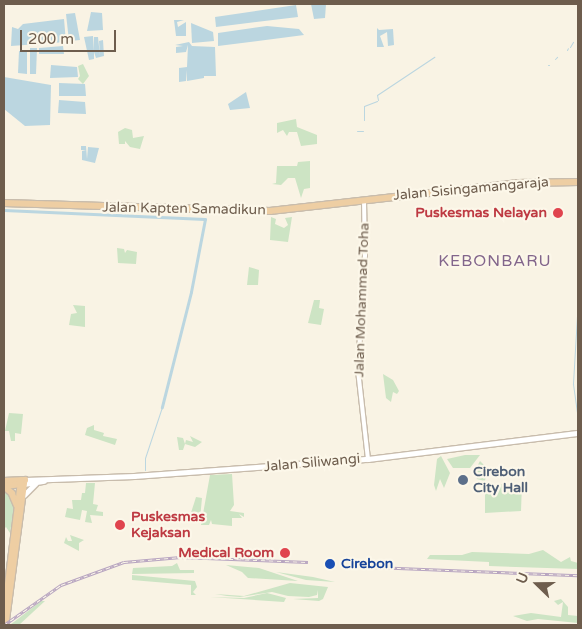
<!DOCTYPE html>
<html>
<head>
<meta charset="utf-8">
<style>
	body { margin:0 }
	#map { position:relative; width:582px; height:629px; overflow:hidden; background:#f9f3e4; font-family:"Varela Round",sans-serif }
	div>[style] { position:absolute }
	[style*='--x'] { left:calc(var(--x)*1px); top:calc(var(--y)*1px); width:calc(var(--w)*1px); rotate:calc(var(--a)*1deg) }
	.green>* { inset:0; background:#cde4c4 }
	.water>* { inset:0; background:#bbd6e0 }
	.stream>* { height:1px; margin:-0.5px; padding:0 0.5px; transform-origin:0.5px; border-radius:0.5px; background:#bbd6e0 }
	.canal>* { height:3px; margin:-1.5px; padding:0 1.5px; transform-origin:1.5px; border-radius:1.5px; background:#bbd6e0 }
	.roads { filter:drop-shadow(1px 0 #c8bcac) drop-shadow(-1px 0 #c8bcac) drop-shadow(0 1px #c8bcac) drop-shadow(0 -1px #c8bcac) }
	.tertiary>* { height:4px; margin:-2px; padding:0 2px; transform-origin:2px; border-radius:2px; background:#fff }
	.secondary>* { height:4.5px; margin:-2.25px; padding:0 2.25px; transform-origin:2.25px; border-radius:2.25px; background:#fff }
	.trunk>* { height:5.5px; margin:-2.75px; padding:0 2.75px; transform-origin:2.75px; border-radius:2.75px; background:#eecea3 }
	.rail>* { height:3px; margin-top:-1.5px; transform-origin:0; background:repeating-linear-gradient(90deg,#fcf7e9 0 4px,#b7a4c0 0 8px); box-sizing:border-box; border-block:1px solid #b7a4c0 }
	.dots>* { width:14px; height:14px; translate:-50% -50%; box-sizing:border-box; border:2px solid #fcf7e9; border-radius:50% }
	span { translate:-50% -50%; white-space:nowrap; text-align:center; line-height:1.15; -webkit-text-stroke:4.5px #fcf7e9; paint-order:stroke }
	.street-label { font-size:14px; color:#6e5d4d }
	.health-label { font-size:14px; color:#be3a42; font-weight:700 }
	.right { translate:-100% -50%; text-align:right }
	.left { translate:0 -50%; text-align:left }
	.service-label { font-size:14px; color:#4e5e75; font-weight:700 }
	.transit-label { font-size:14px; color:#164399; font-weight:700 }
	.quarter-label { font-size:16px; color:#82658b; letter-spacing:1px }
	.frame { position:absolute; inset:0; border:5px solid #6e5d4d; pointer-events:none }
	.north { position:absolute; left:512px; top:559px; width:50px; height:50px; -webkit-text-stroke:4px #fcf7e9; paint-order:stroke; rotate:292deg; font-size:14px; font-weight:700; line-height:20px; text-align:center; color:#6e5d4d }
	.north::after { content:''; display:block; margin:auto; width:18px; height:22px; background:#6e5d4d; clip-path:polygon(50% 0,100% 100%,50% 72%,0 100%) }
	.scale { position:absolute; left:20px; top:30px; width:96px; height:22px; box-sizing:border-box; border:2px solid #6e5d4d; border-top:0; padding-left:6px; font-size:15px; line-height:18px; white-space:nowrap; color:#6e5d4d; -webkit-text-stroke:4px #fcf7e9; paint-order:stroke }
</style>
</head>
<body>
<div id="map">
	<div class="green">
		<i style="clip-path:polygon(83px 64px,89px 76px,83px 84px,78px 79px,80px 76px,78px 66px)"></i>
		<i style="clip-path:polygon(296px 119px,297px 127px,317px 135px,317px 144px,301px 146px,297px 132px,289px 132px,287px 136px,283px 130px,277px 133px,277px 123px)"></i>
		<i style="clip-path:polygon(125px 128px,132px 130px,133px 138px,144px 136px,140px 149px,130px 147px,125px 141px,125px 144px,119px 144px,118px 132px)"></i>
		<i style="clip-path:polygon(310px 161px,310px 188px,304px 189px,301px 198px,295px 178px,288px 178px,281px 185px,272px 184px,276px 183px,277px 166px,297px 166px,298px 162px)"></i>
		<i style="clip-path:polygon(271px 217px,276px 219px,275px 224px,284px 228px,288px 225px,285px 218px,292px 217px,288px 242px,270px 240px)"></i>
		<i style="clip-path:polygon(117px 248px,124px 249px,125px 253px,127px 250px,137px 252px,136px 264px,118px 263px)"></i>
		<i style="clip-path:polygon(249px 267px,259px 270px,258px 285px,247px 285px)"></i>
		<i style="clip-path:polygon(314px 300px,320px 300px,319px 308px,324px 309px,321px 325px,308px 323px)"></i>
		<i style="clip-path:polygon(73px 305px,85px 306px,85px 327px,69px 325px,71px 314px,77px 313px)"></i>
		<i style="clip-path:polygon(383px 374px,393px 380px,399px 391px,397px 394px,393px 392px,391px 402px,386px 398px)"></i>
		<i style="clip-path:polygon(9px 413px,23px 414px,21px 434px,15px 433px,15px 441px,11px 441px,9px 431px,5px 431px)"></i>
		<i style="clip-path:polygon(94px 425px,94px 430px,104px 433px,103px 436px,117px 439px,115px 445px,85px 435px,87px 428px)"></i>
		<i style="clip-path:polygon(190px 436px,202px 442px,195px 447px,185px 444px,183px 450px,179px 450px,177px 437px,183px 438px,185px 444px,186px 440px,193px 442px)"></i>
		<i style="clip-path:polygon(465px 455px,480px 455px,470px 468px,453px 468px,447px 459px)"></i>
		<i style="clip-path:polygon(441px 456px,450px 473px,444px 488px,440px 479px,436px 491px,434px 485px,437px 459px)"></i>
		<i style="clip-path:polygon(480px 461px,487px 468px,485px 481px,477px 479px,474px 472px)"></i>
		<i style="clip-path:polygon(232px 474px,234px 505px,230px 511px,244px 513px,244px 517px,239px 514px,242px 518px,232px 518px,232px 526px,212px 524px,211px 520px,209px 525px,201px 525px,210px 475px)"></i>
		<i style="clip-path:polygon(86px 483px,95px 483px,93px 504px,98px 505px,96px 511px,103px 512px,103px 516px,90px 515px,92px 523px,85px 522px,87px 511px,82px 510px,80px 520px,65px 517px,67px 508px,73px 509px,72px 500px,81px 500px,82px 493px,85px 493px)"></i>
		<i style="clip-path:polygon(522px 483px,521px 511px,485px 513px,485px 485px)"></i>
		<i style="clip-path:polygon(4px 492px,9px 495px,14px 508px,10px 533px,6px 527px,4px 529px)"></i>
		<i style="clip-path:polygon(196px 497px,202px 498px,200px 519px,190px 516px)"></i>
		<i style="clip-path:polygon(70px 535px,84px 540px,79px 543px,79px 551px,64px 543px,66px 537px,68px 541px,72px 541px)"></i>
		<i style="clip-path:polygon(543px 550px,561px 562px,570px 557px,571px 561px,578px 563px,578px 569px,489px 566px,489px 562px,427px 559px,430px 555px,462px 555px,472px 552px,529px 554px)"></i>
		<i style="clip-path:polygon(177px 563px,180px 570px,194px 570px,194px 573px,132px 574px,133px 568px,172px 566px)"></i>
		<i style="clip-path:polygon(226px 565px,259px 568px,298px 581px,248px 578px,242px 572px)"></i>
		<i style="clip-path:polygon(276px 572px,313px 577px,335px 582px,306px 580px)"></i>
		<i style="clip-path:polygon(132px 575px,195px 581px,197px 587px,193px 592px,196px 595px,191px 595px,191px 585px,132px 580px)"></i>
		<i style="clip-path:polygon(290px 583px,328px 587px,323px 599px,319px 601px,293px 599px,318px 598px,318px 590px,317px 595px,309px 597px,288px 596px,272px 592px,240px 597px,227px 596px,215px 594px,244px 596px)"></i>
		<i style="clip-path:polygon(267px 593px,286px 598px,284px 602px,210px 597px,244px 598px)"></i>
		<i style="clip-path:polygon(561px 599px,568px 607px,568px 615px,578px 616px,578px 623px,538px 619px,527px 621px,513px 616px,531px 613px,561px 617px,563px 602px,558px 605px,554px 601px)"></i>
		<i style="clip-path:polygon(41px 601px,45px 601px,19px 625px,10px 625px)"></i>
	</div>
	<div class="water">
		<i style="clip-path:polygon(311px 4px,326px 4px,325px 18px,314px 19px)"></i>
		<i style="clip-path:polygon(296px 5px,298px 17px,216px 27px,215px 17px)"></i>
		<i style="clip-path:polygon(91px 12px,102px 13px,103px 30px,87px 31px)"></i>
		<i style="clip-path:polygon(75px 13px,80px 40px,69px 41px,66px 14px)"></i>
		<i style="clip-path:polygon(64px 19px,66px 42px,11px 46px,12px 27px,18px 29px,23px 24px)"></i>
		<i style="clip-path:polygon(174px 20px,184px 20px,177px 22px,178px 27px,186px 22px,186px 36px,176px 36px)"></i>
		<i style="clip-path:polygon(191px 23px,213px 32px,214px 41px,192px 43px)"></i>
		<i style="clip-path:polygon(267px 26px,299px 29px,304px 35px,218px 46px,218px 33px)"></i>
		<i style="clip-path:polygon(377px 28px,379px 30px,393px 29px,394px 45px,388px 46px,387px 32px,380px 36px,384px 47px,377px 47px)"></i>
		<i style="clip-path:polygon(93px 36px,94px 51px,94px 37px,98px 37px,100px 56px,99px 41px,103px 40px,104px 56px,96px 58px,94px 52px,94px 59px,89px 60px,84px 37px)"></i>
		<i style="clip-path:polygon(189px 42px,192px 46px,215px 47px,216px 76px,204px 76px,204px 78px,187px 81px,187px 70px,186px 81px,179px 82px,179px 68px,187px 67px,188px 45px,186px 52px,176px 53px,176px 47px,183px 46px,175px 45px)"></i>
		<i style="clip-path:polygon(63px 46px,64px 54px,39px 54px,39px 48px)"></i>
		<i style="clip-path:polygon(30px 48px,37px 48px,36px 74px,30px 74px)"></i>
		<i style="clip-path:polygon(19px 51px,27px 52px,27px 74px,18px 73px)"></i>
		<i style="clip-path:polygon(51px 65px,77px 67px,78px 77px,50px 78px)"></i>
		<i style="clip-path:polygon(4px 77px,51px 85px,50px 125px,25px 126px,4px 109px)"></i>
		<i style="clip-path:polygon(59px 83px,85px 84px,86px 96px,59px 96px)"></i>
		<i style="clip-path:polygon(246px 92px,250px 108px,230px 110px,228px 104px)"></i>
		<i style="clip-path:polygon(59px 100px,85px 102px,86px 114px,58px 113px)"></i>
		<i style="clip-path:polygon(81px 146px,86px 146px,87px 159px,88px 147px,99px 148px,95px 163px,82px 160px,82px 151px,86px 150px,81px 150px)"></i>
	</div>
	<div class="stream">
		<i style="--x:570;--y:47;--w:6;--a:-59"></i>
		<i style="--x:567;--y:50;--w:2;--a:-63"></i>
		<i style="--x:555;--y:59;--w:3;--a:-45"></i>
		<i style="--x:548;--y:65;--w:1;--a:0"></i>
		<i style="--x:378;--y:100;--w:5;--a:-101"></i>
		<i style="--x:377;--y:95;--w:69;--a:-33.7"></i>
		<i style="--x:364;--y:120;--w:14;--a:-90"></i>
		<i style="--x:364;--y:106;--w:14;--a:-21"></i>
		<i style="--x:357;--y:131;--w:6;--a:0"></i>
		<i style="--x:578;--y:299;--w:85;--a:93.4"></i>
		<i style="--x:573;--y:384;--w:37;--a:82"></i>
		<i style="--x:145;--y:470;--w:12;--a:-90"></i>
		<i style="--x:145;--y:458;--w:54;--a:-71.6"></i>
	</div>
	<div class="canal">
		<i style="--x:4;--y:210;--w:201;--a:2.6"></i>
		<i style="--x:205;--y:219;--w:74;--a:100.9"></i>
		<i style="--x:191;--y:292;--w:119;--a:104.2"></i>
	</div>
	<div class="roads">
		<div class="tertiary">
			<i style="--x:364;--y:200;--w:55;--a:89"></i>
			<i style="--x:365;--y:255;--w:115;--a:93.5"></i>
			<i style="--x:358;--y:370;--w:90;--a:83.6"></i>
		</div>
		<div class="secondary">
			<i style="--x:25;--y:480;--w:109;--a:-2.1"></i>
			<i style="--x:134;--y:476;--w:235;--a:-4.2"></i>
			<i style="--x:368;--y:459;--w:212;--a:-7.1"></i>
			<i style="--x:24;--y:484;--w:20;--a:-9"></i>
			<i style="--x:24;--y:495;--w:16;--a:-45"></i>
		</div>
		<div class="trunk">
			<i style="--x:4;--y:203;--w:266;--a:1.7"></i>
			<i style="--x:270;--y:211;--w:251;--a:-6.4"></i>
			<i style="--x:519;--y:183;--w:59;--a:-1"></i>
			<i style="--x:4;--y:481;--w:21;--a:-3"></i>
			<i style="--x:25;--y:480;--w:146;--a:97.5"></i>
			<i style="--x:4;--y:486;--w:11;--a:41"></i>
			<i style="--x:12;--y:493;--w:13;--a:67"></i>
			<i style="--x:4;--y:486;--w:18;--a:-6"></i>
			<i style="--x:4;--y:616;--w:136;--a:-82.8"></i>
		</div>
	</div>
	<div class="rail">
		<i style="--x:349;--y:566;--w:229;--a:2.3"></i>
		<i style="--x:4;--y:625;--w:70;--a:-35.1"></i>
		<i style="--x:61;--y:585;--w:67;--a:-20.1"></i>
		<i style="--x:124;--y:562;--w:57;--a:-5"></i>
		<i style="--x:181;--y:557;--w:127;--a:2.3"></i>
	</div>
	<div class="dots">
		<i style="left:558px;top:213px;background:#e0444e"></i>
		<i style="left:463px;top:480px;background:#5c6f8a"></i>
		<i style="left:120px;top:525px;background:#e0444e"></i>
		<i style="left:285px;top:553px;background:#e0444e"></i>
		<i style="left:330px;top:564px;background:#1a4fb4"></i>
	</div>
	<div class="street-label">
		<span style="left:471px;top:189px;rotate:-5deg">Jalan Sisingamangaraja</span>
		<span style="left:184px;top:209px;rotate:1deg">Jalan Kapten Samadikun</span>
		<span style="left:362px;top:300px;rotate:-88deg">Jalan Mohammad Toha</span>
		<span style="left:312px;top:463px;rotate:-5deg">Jalan Siliwangi</span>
	</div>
	<div class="health-label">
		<span class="right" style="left:547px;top:213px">Puskesmas Nelayan</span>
		<span class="left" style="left:131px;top:525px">Puskesmas<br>Kejaksan</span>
		<span class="right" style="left:274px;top:553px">Medical Room</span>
	</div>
	<div class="service-label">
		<span class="left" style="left:473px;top:480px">Cirebon<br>City Hall</span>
	</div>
	<div class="transit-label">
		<span class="left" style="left:341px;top:564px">Cirebon</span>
	</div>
	<div class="quarter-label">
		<span style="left:495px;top:261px">KEBONBARU</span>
	</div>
	<div class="frame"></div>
	<div class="north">U</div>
	<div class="scale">200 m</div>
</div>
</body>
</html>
